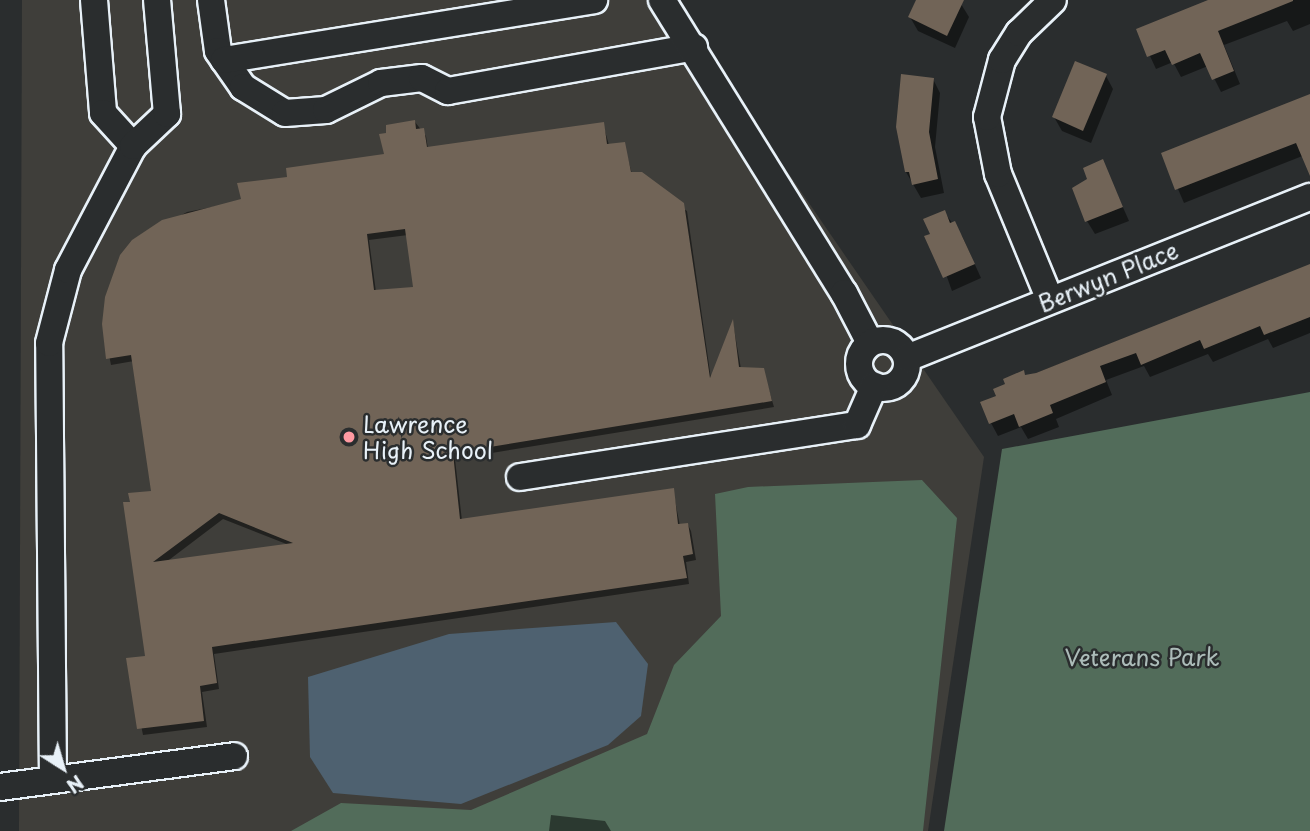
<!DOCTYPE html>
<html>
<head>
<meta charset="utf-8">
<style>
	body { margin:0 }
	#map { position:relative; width:1310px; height:831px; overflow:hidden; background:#2a2d2e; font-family:"Playpen Sans",sans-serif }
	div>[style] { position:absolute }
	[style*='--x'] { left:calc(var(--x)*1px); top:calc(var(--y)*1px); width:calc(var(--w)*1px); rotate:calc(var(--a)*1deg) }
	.built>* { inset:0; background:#3f3e3a }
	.green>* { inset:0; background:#526c5a }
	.water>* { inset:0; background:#4e6170 }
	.shadow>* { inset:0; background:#0007 }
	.building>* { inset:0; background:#716457 }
	.roads { filter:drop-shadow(2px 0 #e8f1f8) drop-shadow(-2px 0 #e8f1f8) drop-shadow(0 2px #e8f1f8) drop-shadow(0 -2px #e8f1f8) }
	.minor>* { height:26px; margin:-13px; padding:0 13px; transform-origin:13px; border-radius:13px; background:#2a2d2e }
	.minor>.ring { margin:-13px; padding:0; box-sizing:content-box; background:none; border:26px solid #2a2d2e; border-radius:50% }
	.dots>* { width:19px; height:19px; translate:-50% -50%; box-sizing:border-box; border:4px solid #2a2d2e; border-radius:50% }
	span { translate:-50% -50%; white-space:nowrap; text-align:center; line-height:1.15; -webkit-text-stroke:5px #2a2d2e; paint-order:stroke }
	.street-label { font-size:23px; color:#e8f1f8 }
	.poi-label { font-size:23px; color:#e8f1f8 }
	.left { translate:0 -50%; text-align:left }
	.park-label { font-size:23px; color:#acbcb9 }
	.north { position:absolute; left:28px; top:733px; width:70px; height:70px; -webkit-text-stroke:5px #2a2d2e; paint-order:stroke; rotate:143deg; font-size:19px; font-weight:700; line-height:28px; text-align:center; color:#e8f1f8 }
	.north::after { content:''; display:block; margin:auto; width:24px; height:32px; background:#e8f1f8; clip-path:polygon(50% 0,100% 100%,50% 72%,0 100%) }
</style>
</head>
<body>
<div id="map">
	<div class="built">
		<i style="clip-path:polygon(22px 0,669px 0,984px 457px,928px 831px,19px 831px)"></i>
	</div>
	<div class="green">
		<i style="clip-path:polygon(1310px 392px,1310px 831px,944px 831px,1002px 449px)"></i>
		<i style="clip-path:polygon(922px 480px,957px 518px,923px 831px,291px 831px,341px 803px,471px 810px,647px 734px,674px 665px,721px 616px,715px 494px,748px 487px)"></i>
	</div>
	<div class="water">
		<i style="clip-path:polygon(616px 622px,648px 664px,641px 716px,608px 745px,461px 804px,333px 793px,310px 757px,308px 677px,449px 634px)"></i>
	</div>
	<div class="shadow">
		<i style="clip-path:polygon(918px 0,961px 4px,969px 17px,955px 48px,918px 31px,910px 17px)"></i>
		<i style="clip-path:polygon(1214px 0,1310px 0,1310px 24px,1293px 31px,1287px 21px,1224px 45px,1240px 84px,1221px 92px,1208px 66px,1181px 77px,1173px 62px,1156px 69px,1138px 30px)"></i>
		<i style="clip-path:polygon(1106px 76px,1113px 89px,1091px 143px,1062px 131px,1054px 117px)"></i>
		<i style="clip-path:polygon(933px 79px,940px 93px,935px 147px,944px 193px,921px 198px,906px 172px)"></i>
		<i style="clip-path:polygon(1310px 96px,1310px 153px,1184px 203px,1163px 154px)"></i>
		<i style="clip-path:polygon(evenodd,415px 122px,426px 136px,428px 149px,603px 124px,609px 145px,624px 144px,632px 174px,687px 211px,711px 379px,733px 323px,741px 369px,763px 370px,774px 407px,455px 459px,462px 521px,673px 490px,680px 526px,688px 525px,691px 531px,696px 560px,686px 562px,689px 584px,214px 654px,219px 689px,202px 692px,207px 727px,143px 735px,128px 660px,147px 657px,132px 503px,153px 493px,134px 361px,111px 365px,103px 324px,133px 242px,187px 212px,243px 201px,289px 178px,386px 155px,415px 122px,408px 235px,415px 288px,376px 292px,369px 240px,408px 235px,415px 122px,223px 519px,289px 545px,165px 563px,223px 519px)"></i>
		<i style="clip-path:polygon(1103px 162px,1129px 221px,1095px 234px,1087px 221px,1089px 179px)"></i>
		<i style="clip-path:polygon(944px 212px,962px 236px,981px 278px,952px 291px,932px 235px)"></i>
		<i style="clip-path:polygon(1310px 266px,1310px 333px,1273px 348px,1268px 339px,1213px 362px,1208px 354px,1150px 377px,1144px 366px,1106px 380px,1112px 395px,1056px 419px,1059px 427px,1028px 439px,1021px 427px,998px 436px,991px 423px,998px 397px,1026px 377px)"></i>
		<i style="clip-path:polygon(551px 815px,605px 821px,611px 831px,549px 831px)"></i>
	</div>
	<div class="building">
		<i style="clip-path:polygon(916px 0,964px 0,947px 36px,908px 17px)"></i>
		<i style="clip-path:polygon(1208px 0,1293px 0,1293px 1px,1218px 31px,1234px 71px,1212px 80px,1200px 53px,1172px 65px,1165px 50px,1147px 57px,1136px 29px)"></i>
		<i style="clip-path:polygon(1075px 61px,1107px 74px,1083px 131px,1052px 117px)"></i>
		<i style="clip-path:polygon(901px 74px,934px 78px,929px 132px,938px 179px,912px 185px,909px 172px,905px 172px,896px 127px)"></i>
		<i style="clip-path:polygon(1310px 94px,1310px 176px,1296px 143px,1175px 190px,1161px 153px)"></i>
		<i style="clip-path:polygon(evenodd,415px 120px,416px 129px,424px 128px,427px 147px,604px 122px,607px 144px,625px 142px,631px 172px,642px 172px,684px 203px,710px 378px,733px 319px,739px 367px,764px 368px,772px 401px,453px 453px,460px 519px,674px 488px,678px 524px,688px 523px,693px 554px,683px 556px,687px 578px,212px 647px,217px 683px,200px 686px,204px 721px,137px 729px,126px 658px,145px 656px,123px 502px,130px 502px,128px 493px,151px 491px,131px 355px,106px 359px,102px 324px,105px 297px,120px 255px,132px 240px,162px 220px,241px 199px,237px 183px,287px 177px,286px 168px,384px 154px,379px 134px,386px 133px,386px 125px,415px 120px,405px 229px,413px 287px,374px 290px,367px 234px,405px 229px,415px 120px,219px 513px,293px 543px,153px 562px,219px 513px)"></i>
		<i style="clip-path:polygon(1103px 159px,1123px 207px,1085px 222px,1072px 188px,1087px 179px,1083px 168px)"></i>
		<i style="clip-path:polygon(945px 210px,950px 223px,955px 221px,975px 264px,943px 278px,924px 236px,930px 234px,923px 219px)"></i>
		<i style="clip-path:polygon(1310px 264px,1310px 317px,1264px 335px,1260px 326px,1204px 349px,1200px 340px,1141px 365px,1136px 353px,1100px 366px,1106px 382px,1050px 405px,1053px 413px,1019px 427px,1014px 414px,989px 424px,980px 402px,996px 396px,993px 389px,1005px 384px,1003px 379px,1024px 370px,1025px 375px,1036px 373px)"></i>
	</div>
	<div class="roads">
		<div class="minor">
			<i style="--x:94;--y:0;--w:113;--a:85.4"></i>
			<i style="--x:103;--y:113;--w:45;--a:47.7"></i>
			<i style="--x:211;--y:0;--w:51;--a:82.2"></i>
			<i style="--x:218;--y:51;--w:44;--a:55.2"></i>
			<i style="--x:243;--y:87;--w:49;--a:31.8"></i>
			<i style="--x:285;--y:113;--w:41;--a:-4.2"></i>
			<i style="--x:326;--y:110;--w:61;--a:-26.1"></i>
			<i style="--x:381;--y:83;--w:41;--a:-7"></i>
			<i style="--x:422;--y:78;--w:29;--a:27"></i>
			<i style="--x:448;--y:91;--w:250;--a:-10.1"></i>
			<i style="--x:662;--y:0;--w:345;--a:58.2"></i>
			<i style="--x:844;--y:293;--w:56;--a:62.5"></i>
			<i style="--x:224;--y:60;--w:375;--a:-9.2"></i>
			<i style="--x:1050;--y:300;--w:136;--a:-112.4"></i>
			<i style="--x:998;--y:174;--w:58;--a:-100.9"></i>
			<i style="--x:987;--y:117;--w:59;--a:-75.3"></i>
			<i style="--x:1002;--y:60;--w:32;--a:-58"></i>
			<i style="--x:1019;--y:33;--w:47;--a:-44.1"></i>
			<i class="ring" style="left:859px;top:340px;width:22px;height:22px"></i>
			<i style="--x:907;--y:358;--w:434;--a:-21.8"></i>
			<i style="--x:520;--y:477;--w:341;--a:-8.8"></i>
			<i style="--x:857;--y:425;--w:43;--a:-66.4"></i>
			<i style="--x:53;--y:780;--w:437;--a:-90.5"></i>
			<i style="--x:49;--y:343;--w:75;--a:-75.4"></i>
			<i style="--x:68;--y:270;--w:140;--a:-62.3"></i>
			<i style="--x:133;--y:146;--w:47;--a:-43.3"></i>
			<i style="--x:167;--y:114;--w:114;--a:-95"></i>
			<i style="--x:0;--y:787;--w:236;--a:-7.5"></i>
		</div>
	</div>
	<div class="dots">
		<i style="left:349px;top:437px;background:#ff9aa2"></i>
	</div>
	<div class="street-label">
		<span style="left:1108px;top:277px;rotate:-22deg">Berwyn Place</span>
	</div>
	<div class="poi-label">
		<span class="left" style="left:363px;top:437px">Lawrence<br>High School</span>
	</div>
	<div class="park-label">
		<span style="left:1142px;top:657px">Veterans Park</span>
	</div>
	<div class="north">N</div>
</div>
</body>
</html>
